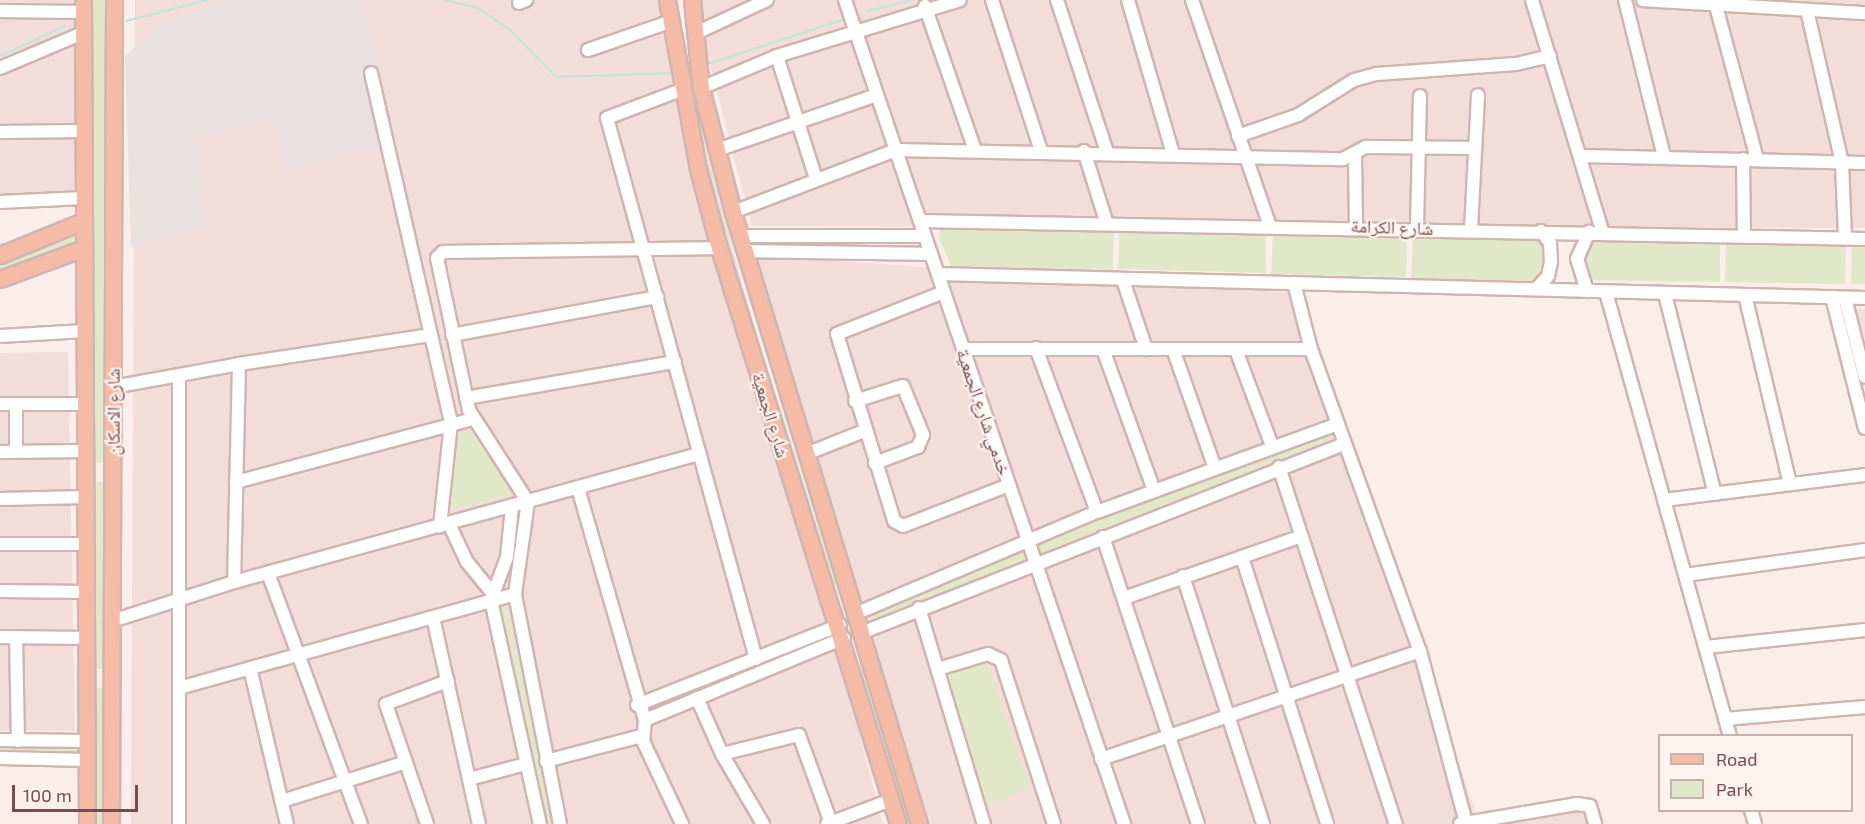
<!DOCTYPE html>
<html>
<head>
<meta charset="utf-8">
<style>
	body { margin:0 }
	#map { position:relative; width:1865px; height:824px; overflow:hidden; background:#fbede9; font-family:"Exo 2","Noto Naskh Arabic",sans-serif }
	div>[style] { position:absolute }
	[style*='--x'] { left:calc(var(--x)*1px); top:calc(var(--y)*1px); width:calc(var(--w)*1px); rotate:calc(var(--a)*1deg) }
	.residential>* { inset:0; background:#f3ddd8 }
	.industrial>* { inset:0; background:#eae0df }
	.green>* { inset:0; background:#e1e8c8 }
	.stream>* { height:2px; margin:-1px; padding:0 1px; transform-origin:1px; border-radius:1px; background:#bee4dc }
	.roads { filter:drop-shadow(2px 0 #cfb5b2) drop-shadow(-2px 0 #cfb5b2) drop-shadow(0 2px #cfb5b2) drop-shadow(0 -2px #cfb5b2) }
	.minor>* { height:12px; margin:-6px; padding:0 6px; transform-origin:6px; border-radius:6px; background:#fff }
	.major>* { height:15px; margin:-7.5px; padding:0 7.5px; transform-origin:7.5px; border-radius:7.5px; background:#f5bba6 }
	span { translate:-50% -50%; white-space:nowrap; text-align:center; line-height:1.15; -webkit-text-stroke:4.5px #fef3ef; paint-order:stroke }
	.street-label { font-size:18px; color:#744e4e }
	.legend { position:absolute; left:1658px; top:734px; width:195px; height:78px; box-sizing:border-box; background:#fef3ef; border:2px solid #c7b1af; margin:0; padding:8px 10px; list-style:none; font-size:18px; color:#744e4e }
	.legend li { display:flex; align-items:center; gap:12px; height:30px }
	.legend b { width:30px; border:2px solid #c7b1af }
	.scale { position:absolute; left:12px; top:785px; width:126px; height:27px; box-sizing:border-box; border:3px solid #744e4e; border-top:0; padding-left:8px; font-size:18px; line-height:21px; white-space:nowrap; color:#744e4e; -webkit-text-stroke:4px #fef3ef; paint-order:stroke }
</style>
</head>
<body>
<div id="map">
	<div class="residential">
		<i style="clip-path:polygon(0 0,78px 0,76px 205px,0 210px)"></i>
		<i style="clip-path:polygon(135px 0,668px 0,883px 824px,131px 824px)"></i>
		<i style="clip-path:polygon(693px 0,1865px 0,1865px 228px,752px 226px)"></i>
		<i style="clip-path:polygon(751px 255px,1295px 293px,1478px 819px,1591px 796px,1593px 824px,921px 824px)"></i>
		<i style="clip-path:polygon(1856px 309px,1865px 309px,1865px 341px)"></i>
		<i style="clip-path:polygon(68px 352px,75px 731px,0 731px,0 353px)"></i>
	</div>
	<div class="industrial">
		<i style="clip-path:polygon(227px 0,363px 0,395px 143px,284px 169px,272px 119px,196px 137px,207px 188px,199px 190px,208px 225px,131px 247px,125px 56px,161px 24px)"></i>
	</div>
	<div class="green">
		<i style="clip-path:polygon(91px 0,107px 0,105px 463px,91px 463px)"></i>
		<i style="clip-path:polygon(671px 0,678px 0,684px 76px,716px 197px,683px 95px)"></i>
		<i style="clip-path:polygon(717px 209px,721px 209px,735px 268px,730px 267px)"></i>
		<i style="clip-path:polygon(942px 227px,1114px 229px,1113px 270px,952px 268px,938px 236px)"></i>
		<i style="clip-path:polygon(76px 230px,78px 241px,0 271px,0 260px)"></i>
		<i style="clip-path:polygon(1119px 231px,1266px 233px,1266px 273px,1118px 269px)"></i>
		<i style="clip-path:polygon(1273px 234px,1407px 237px,1406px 277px,1271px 274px)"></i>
		<i style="clip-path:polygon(1413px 238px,1536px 239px,1545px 246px,1544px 273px,1534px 282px,1411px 279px)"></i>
		<i style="clip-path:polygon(1586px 239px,1720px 244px,1720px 282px,1584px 280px)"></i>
		<i style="clip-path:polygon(1726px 243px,1846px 246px,1845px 284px,1725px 282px)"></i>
		<i style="clip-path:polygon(1852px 247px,1865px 247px,1865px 284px,1851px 284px)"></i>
		<i style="clip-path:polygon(741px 283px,836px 584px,831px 591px,738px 284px)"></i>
		<i style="clip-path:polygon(476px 429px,515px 493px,446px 511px,458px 433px)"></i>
		<i style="clip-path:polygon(1326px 432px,1328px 440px,1039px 554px,1036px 544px)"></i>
		<i style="clip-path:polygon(91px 482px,103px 482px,107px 669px,91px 668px)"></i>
		<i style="clip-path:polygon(1025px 551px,1028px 559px,877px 619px,874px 610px)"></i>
		<i style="clip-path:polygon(504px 600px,557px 824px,546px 824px,494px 603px)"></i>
		<i style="clip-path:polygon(812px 635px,814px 642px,648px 710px,645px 703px)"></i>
		<i style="clip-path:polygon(986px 661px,1030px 788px,982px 807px,942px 674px)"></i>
		<i style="clip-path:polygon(855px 665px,861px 666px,910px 824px,900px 824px)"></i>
		<i style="clip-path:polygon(92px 687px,106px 688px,106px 824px,92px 824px)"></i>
		<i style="clip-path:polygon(0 745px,78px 746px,77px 753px,0 753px)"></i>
	</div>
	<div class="stream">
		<i style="--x:445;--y:0;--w:32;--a:13"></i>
		<i style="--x:476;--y:7;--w:40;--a:34"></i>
		<i style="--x:509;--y:29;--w:67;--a:45.6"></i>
		<i style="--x:556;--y:77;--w:119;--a:-1.9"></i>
		<i style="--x:868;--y:11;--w:44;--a:-14.3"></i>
		<i style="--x:126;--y:21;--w:84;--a:-14.5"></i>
		<i style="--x:0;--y:56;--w:72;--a:-24.8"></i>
		<i style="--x:705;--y:65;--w:151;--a:-18.2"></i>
	</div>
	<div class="roads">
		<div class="minor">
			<i style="--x:845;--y:0;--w:870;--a:71.29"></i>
			<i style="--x:992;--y:0;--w:159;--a:72"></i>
			<i style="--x:1057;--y:0;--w:160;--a:71.8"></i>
			<i style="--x:1128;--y:0;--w:160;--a:73.7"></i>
			<i style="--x:1192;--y:0;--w:237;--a:71"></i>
			<i style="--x:1532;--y:0;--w:244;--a:73.1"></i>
			<i style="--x:1625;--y:0;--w:162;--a:76"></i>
			<i style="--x:1643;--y:0;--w:222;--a:3.4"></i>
			<i style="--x:519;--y:3;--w:8;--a:-23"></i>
			<i style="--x:925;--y:6;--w:152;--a:70.9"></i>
			<i style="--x:1716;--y:6;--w:158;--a:75"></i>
			<i style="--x:1807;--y:10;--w:157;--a:77.1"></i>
			<i style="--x:1842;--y:163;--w:75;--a:87.7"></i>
			<i style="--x:0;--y:11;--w:83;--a:0.7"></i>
			<i style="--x:696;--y:33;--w:78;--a:-24.9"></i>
			<i style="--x:588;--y:50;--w:89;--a:-19"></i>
			<i style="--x:777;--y:56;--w:129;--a:72.4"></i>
			<i style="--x:0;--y:68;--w:90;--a:-22.9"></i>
			<i style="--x:371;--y:73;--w:359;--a:77.1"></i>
			<i style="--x:451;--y:423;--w:104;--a:96.1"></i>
			<i style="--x:701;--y:88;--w:82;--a:-22.8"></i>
			<i style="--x:777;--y:56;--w:191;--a:-17"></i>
			<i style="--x:681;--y:90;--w:79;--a:159.3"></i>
			<i style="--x:607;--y:118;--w:561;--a:74.6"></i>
			<i style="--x:0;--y:132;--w:83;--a:-0.7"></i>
			<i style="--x:1238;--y:136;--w:64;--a:-19.3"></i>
			<i style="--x:1298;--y:115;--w:66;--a:-32"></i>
			<i style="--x:1354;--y:80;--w:24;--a:-15"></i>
			<i style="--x:1377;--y:74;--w:139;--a:-4.1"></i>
			<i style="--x:1516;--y:64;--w:35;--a:-13"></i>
			<i style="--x:717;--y:150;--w:169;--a:-19"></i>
			<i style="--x:1084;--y:151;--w:73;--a:72.6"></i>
			<i style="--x:1355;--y:155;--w:70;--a:89.2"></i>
			<i style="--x:1583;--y:156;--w:282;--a:1.4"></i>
			<i style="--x:1743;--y:159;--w:77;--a:89.3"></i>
			<i style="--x:0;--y:202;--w:83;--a:-2.8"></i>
			<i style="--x:733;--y:212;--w:174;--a:-20.8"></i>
			<i style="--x:896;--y:150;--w:447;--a:1.2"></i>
			<i style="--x:1343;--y:159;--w:26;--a:-28"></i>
			<i style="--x:1366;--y:147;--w:109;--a:0.5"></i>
			<i style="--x:920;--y:221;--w:945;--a:1.09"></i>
			<i style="--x:1417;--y:227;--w:131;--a:-88.7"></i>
			<i style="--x:1471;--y:229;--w:134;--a:-87"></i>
			<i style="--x:740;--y:236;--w:185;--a:0"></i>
			<i style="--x:744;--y:251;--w:187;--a:0.9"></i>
			<i style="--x:938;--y:274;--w:927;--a:1.48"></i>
			<i style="--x:1123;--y:280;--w:73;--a:71.6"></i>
			<i style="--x:1294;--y:283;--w:68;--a:75.6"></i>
			<i style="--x:1311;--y:349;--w:321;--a:70.2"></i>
			<i style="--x:1420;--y:651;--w:178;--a:75"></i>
			<i style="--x:1537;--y:288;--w:16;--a:-47"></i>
			<i style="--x:1548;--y:276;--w:14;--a:-78"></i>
			<i style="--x:1551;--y:262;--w:19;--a:-93"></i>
			<i style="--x:1550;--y:243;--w:15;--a:-127"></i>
			<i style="--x:1587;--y:291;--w:34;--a:-107"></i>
			<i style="--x:1577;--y:259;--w:30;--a:-66"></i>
			<i style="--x:944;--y:292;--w:115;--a:158.6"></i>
			<i style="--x:837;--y:334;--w:195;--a:73"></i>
			<i style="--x:894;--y:521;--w:10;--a:29"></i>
			<i style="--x:903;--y:526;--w:114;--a:-21.1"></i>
			<i style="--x:1606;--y:292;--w:461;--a:74.4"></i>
			<i style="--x:1665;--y:294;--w:206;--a:76"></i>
			<i style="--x:1745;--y:295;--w:194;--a:76.6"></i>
			<i style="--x:1832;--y:297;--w:135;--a:75.9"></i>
			<i style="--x:1845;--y:298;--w:81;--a:75.8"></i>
			<i style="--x:452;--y:335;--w:209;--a:-10.5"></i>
			<i style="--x:0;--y:336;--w:85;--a:-3.4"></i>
			<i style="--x:1036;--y:348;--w:175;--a:69.6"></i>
			<i style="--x:963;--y:349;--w:348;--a:0"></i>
			<i style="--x:1103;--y:349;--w:151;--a:70.2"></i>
			<i style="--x:1173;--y:349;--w:126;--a:70.6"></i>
			<i style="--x:1236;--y:350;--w:103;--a:69.4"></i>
			<i style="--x:239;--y:364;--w:194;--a:-8.6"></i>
			<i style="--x:113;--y:387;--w:128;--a:-10.3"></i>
			<i style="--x:239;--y:364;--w:218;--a:91.3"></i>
			<i style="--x:466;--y:398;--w:212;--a:-9.8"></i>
			<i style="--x:855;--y:401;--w:50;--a:-17.4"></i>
			<i style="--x:903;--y:386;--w:53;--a:67.8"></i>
			<i style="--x:923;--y:435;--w:13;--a:113"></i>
			<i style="--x:918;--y:447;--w:46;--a:159.6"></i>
			<i style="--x:0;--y:404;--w:86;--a:0"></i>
			<i style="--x:16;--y:404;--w:47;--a:90"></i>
			<i style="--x:0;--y:452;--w:86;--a:-0.7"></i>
			<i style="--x:806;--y:454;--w:62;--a:-21.6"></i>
			<i style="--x:1279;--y:467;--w:376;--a:71.9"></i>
			<i style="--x:236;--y:482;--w:245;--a:-14.9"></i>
			<i style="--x:578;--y:488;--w:241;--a:73.9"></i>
			<i style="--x:645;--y:720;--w:21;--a:95"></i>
			<i style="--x:643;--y:741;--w:92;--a:64.8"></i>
			<i style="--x:0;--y:499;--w:86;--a:-1.3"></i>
			<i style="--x:1664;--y:500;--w:203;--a:-7.1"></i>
			<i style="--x:512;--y:507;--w:50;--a:95.7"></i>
			<i style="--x:507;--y:557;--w:46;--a:110.4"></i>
			<i style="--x:491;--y:600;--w:229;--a:77.7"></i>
			<i style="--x:449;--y:524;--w:42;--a:64.7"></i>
			<i style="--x:467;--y:562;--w:43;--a:50.7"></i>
			<i style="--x:1103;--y:537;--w:302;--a:71.7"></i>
			<i style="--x:0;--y:544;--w:87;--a:0"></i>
			<i style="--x:1242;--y:557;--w:280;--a:72.3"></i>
			<i style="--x:268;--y:573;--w:268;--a:69.7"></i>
			<i style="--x:1685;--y:575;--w:182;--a:-7.9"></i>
			<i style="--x:1183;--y:576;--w:261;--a:72.1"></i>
			<i style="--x:0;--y:591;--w:87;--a:0.7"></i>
			<i style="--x:1124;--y:598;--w:188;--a:-19.2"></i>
			<i style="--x:919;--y:608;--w:226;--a:73.3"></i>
			<i style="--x:855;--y:614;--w:263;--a:-22.9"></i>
			<i style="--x:1097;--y:512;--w:256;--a:-20.1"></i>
			<i style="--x:433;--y:617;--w:212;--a:77.5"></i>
			<i style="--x:115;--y:620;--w:125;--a:-17.7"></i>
			<i style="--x:234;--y:582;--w:483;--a:-15.4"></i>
			<i style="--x:861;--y:633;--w:519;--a:-21.37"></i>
			<i style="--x:0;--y:637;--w:87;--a:0.7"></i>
			<i style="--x:16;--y:637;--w:104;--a:88.9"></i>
			<i style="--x:1706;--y:647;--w:160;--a:-6.1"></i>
			<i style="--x:250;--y:668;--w:160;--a:76.7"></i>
			<i style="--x:938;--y:669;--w:52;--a:-16.7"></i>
			<i style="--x:988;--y:654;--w:14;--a:25"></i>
			<i style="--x:1001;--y:660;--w:172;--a:72.1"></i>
			<i style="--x:179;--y:688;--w:349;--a:-15.6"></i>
			<i style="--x:697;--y:698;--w:61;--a:65.9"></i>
			<i style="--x:722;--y:754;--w:81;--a:59.6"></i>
			<i style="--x:637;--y:705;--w:218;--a:-21.5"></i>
			<i style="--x:1725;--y:719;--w:141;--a:-4.9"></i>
			<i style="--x:645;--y:720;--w:215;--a:-22.4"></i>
			<i style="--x:0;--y:740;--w:87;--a:0.7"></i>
			<i style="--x:722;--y:754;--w:79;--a:-13.9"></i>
			<i style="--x:799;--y:735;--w:94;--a:70"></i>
			<i style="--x:0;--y:758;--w:87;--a:1.3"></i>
			<i style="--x:1101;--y:759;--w:337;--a:-18.7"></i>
			<i style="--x:546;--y:761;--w:98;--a:-14.7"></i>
			<i style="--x:469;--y:779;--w:59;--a:-14.7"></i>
			<i style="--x:282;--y:801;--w:127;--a:-17.4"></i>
			<i style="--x:1751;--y:810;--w:15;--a:74"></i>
			<i style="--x:179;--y:824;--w:449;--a:-90"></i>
			<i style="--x:427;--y:824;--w:127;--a:-108.9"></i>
			<i style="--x:386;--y:704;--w:66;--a:-20.4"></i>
			<i style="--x:560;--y:824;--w:234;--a:-101.1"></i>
			<i style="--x:515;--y:594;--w:93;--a:-82"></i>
			<i style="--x:528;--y:502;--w:109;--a:-122.7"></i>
			<i style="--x:469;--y:410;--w:155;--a:-101.9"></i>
			<i style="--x:437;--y:258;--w:8;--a:-45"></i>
			<i style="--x:443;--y:252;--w:276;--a:-0.8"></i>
			<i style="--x:827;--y:824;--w:68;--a:-20.6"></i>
			<i style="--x:1460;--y:824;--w:119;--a:-9.7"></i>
			<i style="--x:1577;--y:804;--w:13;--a:9"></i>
			<i style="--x:1590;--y:806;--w:19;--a:74"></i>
		</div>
		<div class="major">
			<i style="--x:83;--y:0;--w:824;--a:89.72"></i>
			<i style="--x:667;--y:0;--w:172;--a:79.6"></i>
			<i style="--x:698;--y:169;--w:82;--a:75.1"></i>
			<i style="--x:719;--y:248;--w:603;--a:72.74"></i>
			<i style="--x:692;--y:0;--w:88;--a:84.2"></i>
			<i style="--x:701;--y:88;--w:128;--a:75.5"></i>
			<i style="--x:733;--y:212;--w:640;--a:73.09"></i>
			<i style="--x:0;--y:255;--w:90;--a:-22.3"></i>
			<i style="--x:0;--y:279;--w:90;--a:-20.3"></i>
			<i style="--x:111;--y:824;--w:824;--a:-89.79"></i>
		</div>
	</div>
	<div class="street-label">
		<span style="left:1392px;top:227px;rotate:2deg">شارع الكرامة</span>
		<span style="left:113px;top:412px;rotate:-90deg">شارع الاسكان</span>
		<span style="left:984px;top:412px;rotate:71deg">خدمي شارع الجمعية</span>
		<span style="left:771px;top:415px;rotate:73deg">شارع الجمعية</span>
	</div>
	<ul class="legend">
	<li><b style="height:8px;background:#f5bba6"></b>Road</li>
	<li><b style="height:16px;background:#e1e8c8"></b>Park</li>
	</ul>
	<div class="scale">100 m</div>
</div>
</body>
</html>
